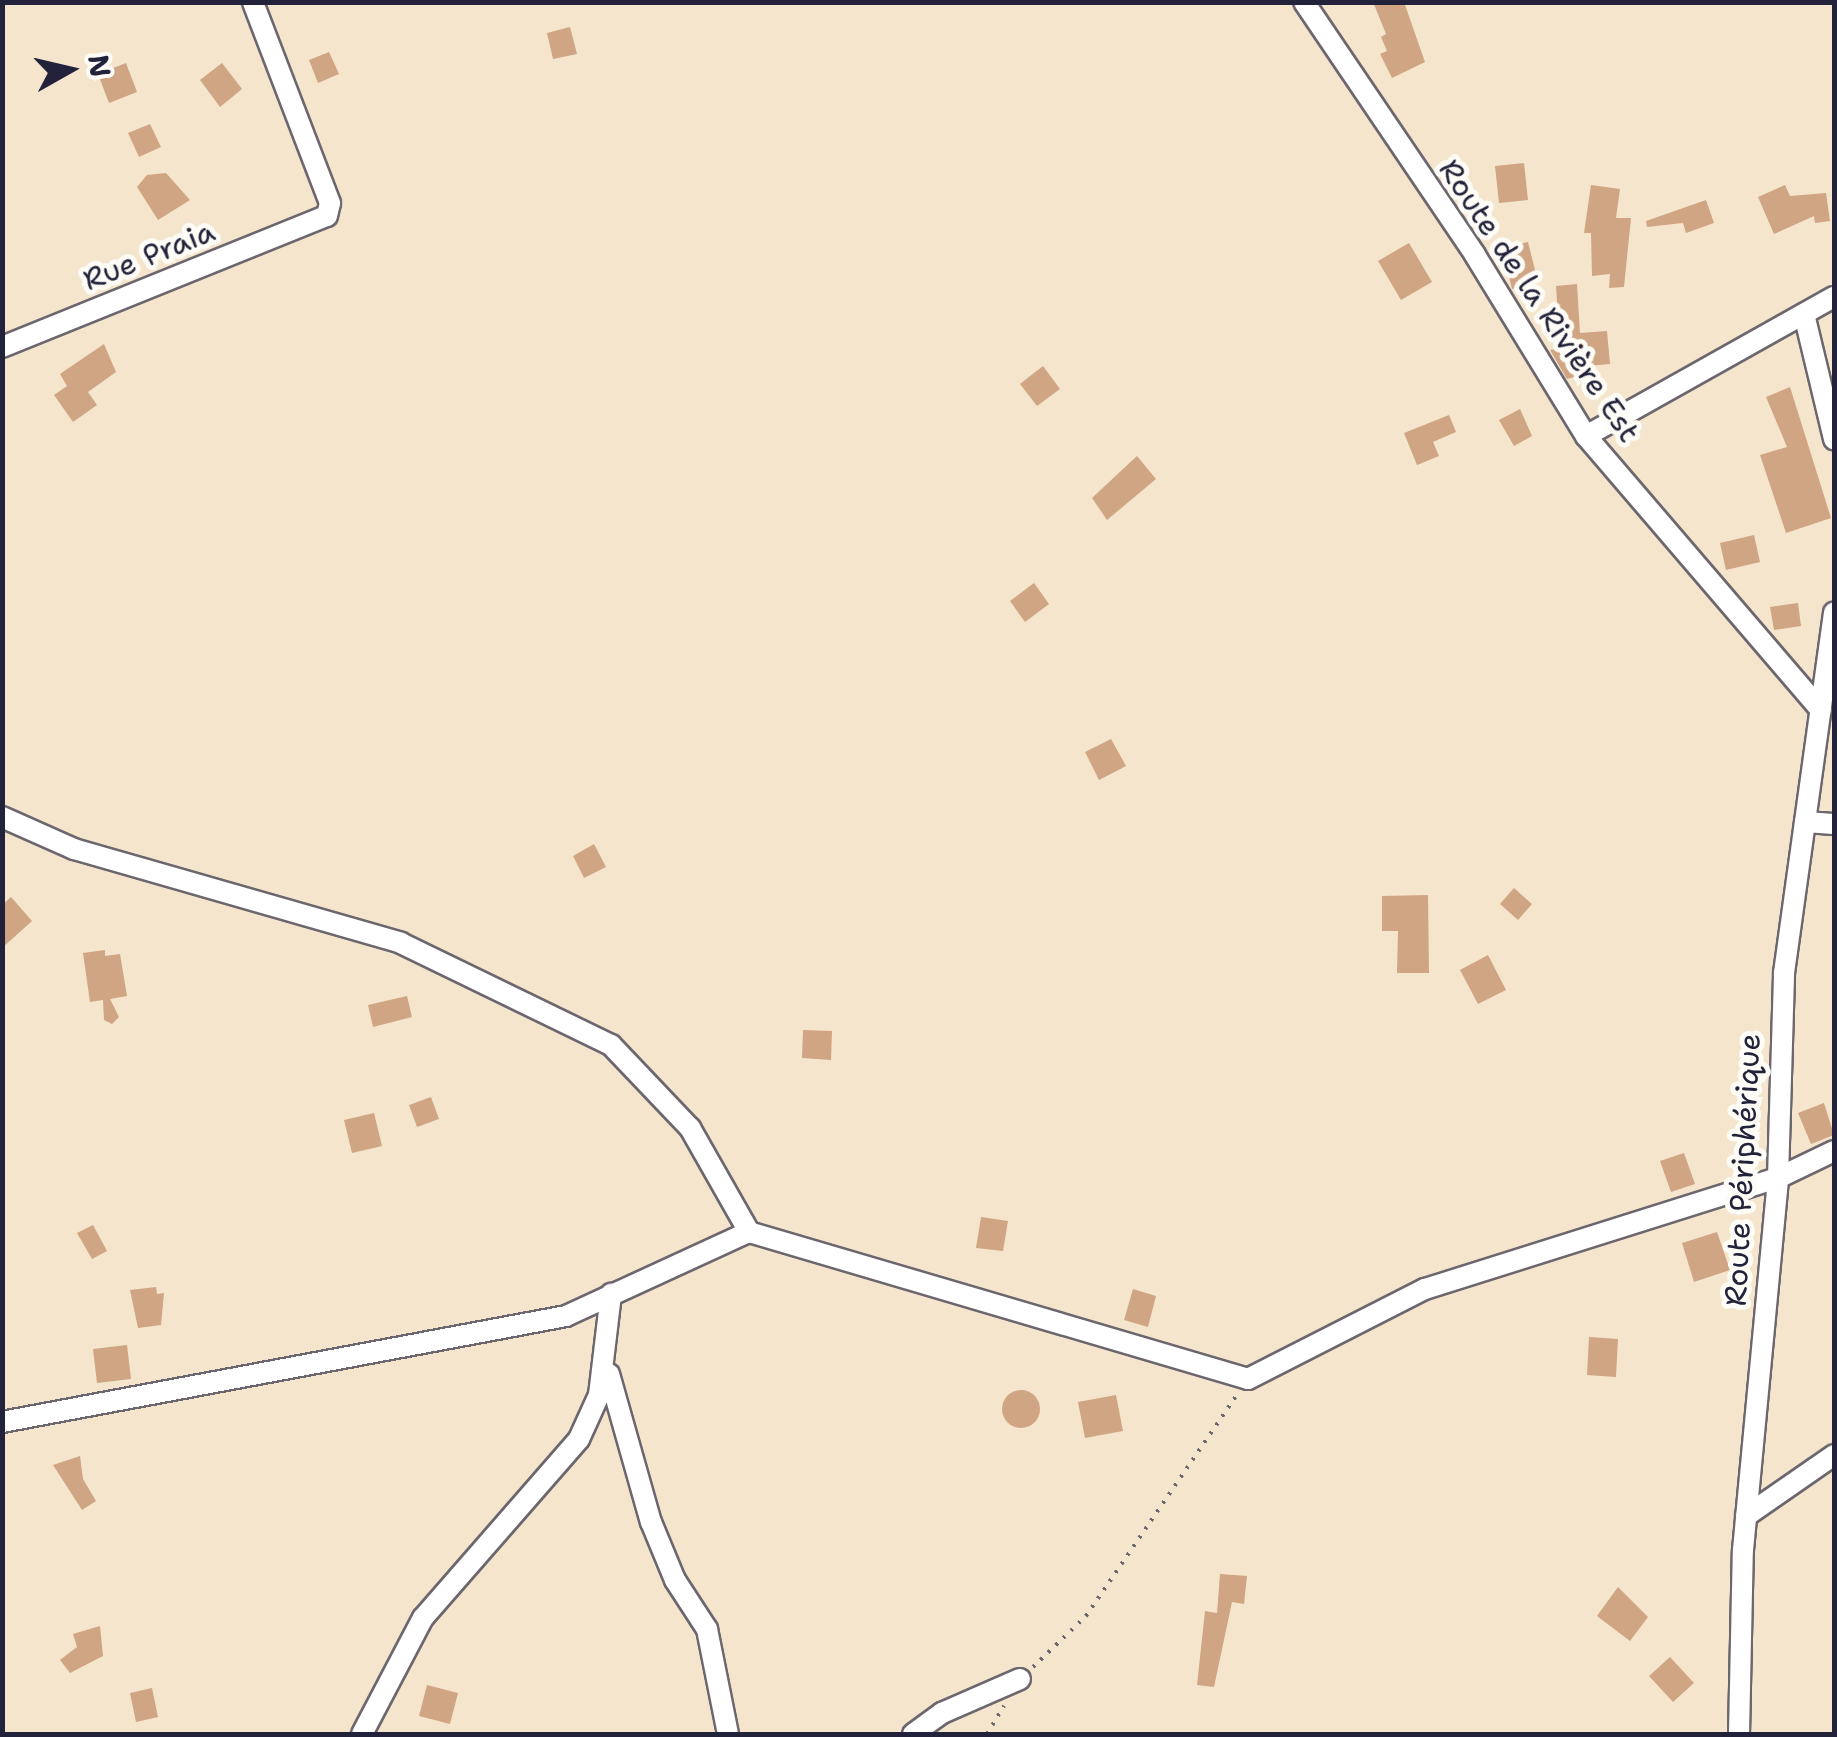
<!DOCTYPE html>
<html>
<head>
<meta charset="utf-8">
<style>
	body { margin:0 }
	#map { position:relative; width:1837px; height:1737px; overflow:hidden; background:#f4e5cc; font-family:"Shantell Sans",sans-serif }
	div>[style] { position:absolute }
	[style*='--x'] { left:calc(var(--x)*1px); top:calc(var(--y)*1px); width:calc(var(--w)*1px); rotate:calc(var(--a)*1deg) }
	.building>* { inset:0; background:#cfa583 }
	.round { border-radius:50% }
	.path>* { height:4px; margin-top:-2px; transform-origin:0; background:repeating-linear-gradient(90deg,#6c666e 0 2.5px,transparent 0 10.5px) }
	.roads { filter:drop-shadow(2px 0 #6c666e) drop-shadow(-2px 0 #6c666e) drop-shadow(0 2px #6c666e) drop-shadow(0 -2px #6c666e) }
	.street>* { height:20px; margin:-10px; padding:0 10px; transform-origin:10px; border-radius:10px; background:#fff }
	span { translate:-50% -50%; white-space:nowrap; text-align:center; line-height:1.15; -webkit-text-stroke:10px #fdfcf7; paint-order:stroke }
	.street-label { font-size:30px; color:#22223b }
	.frame { position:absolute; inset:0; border:5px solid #22223b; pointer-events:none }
	.north { position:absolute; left:20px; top:20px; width:100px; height:100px; -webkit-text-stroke:8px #fdfcf7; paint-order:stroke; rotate:82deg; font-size:28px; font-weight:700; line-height:40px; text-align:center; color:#22223b }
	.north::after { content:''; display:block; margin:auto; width:35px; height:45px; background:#22223b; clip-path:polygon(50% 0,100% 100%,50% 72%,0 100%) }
</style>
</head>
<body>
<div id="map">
	<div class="building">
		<i style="clip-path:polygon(1373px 2px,1404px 2px,1425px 62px,1392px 78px,1380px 54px,1387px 51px,1381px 37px,1386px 34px)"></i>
		<i style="clip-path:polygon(570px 27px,577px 54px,553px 59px,547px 33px)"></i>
		<i style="clip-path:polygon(329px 52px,339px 74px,318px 83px,309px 60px)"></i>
		<i style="clip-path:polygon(126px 63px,137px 92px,109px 103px,98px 74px)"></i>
		<i style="clip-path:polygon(222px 63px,242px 89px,220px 107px,200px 80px)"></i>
		<i style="clip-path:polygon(150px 124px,161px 147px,139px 157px,128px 133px)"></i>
		<i style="clip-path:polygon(1524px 163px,1528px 200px,1499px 203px,1495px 166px)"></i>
		<i style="clip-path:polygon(166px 173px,190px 200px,158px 220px,137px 187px,147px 175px)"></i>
		<i style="clip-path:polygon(1591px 185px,1620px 189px,1616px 218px,1631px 218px,1624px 287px,1609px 288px,1610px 274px,1592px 276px,1591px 233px,1584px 233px)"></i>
		<i style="clip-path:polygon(1785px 185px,1790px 196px,1826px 193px,1830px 221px,1815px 223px,1814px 216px,1774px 234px,1758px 197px)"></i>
		<i style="clip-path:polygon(1706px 200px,1714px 223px,1686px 233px,1683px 223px,1647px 227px,1646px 221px)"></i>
		<i style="clip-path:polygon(1528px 242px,1538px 282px,1512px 289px,1502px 248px)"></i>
		<i style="clip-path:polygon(1409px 243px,1432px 282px,1401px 300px,1378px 261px)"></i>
		<i style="clip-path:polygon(1577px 284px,1580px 333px,1607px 331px,1610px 364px,1576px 367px,1578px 376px,1567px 379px,1550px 350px,1560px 348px,1556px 286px)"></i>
		<i style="clip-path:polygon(104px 344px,116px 372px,88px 392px,97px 405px,73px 422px,54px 395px,67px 386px,60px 374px)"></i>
		<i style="clip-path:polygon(1043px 366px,1060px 389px,1037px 406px,1020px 384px)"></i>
		<i style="clip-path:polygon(1790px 387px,1831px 518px,1786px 533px,1760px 455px,1787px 447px,1766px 397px)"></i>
		<i style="clip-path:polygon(1520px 409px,1532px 436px,1514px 446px,1499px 420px)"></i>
		<i style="clip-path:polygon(1449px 415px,1456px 432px,1433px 442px,1439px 456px,1417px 465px,1404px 433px)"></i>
		<i style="clip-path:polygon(1137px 456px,1156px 479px,1107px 520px,1092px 498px)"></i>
		<i style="clip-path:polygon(1754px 535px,1760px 562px,1726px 570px,1720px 543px)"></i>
		<i style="clip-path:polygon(1034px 583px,1049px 604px,1025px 622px,1010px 601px)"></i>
		<i style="clip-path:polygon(1798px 603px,1801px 626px,1774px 630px,1770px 607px)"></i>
		<i style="clip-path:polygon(1111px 739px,1126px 766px,1099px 780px,1085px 752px)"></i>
		<i style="clip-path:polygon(594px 844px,606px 867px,584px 878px,573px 856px)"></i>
		<i style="clip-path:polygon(1514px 888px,1532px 904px,1518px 920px,1500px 904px)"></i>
		<i style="clip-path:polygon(1428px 895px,1429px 973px,1397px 973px,1398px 931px,1382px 931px,1382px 896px)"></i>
		<i style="clip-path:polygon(11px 897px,32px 921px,2px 948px,2px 905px)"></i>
		<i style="clip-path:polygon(105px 950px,105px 956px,120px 954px,127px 996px,110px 999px,119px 1017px,112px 1024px,104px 1020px,103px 1000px,90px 1002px,83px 953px)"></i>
		<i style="clip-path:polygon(1488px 955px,1506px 990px,1478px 1004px,1460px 970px)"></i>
		<i style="clip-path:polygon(407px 996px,412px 1017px,373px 1027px,368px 1005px)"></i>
		<i style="clip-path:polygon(803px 1030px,832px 1031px,831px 1060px,802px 1058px)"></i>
		<i style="clip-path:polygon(431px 1097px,439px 1119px,417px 1127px,409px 1105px)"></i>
		<i style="clip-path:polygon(1824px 1103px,1834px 1135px,1811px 1144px,1798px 1113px)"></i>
		<i style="clip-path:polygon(374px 1113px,382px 1146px,352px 1153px,344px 1120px)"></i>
		<i style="clip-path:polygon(1684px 1153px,1695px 1184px,1671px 1192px,1660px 1161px)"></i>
		<i style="clip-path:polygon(981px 1217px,1008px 1221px,1003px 1251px,976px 1248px)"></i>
		<i style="clip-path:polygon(93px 1225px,107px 1251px,92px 1259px,77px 1233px)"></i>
		<i style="clip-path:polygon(1717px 1232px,1730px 1270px,1694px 1282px,1682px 1243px)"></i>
		<i style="clip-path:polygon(156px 1287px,157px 1294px,164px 1293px,161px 1325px,138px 1328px,130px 1290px)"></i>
		<i style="clip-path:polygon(1133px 1289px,1156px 1296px,1148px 1327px,1124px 1320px)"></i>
		<i style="clip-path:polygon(1589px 1337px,1618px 1339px,1616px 1377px,1587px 1375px)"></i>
		<i style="clip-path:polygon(127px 1345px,131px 1379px,97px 1383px,93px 1349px)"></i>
		<i class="round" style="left:1002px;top:1390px;width:38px;height:38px"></i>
		<i style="clip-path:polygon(1116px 1395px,1123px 1431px,1085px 1438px,1078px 1402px)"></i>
		<i style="clip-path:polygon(80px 1456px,83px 1479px,96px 1501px,82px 1510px,53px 1465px)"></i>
		<i style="clip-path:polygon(1220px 1574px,1247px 1576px,1244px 1604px,1232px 1602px,1214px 1687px,1197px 1685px,1205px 1611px,1217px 1613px)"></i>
		<i style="clip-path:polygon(1618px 1587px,1648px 1617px,1630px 1641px,1597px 1616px)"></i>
		<i style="clip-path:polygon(100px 1626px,103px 1656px,70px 1673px,60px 1660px,77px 1647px,73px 1634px)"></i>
		<i style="clip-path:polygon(1670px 1657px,1694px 1683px,1673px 1702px,1649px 1676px)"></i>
		<i style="clip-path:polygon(427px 1685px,458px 1693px,450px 1724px,419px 1716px)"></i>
		<i style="clip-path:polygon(152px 1688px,158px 1717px,136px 1722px,130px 1693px)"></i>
	</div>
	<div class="path">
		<i style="--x:1033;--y:1667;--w:74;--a:-43.9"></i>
		<i style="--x:1086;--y:1616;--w:268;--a:-55.7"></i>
		<i style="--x:987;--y:1734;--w:33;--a:-59"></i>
	</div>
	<div class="roads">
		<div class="street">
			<i style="--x:1304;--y:2;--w:305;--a:55.9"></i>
			<i style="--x:1475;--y:255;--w:212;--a:58.5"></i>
			<i style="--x:1586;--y:436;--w:361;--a:49.4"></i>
			<i style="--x:1804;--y:314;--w:129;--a:76.5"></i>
			<i style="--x:2;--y:347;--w:350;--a:-22"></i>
			<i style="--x:327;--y:216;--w:13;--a:-77"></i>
			<i style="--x:330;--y:203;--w:215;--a:-111"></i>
			<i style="--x:1586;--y:436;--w:284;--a:-29.3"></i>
			<i style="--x:2;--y:817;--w:79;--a:24"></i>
			<i style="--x:74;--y:849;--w:340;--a:16"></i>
			<i style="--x:401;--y:943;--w:233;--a:25.9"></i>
			<i style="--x:611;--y:1045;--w:115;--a:46.4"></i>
			<i style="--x:690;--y:1128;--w:120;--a:60.4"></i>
			<i style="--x:1805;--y:822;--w:29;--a:4"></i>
			<i style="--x:609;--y:1374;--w:154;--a:74.2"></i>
			<i style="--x:651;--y:1522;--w:63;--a:67.5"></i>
			<i style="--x:675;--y:1580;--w:59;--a:56.9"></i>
			<i style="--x:707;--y:1629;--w:107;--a:78.7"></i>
			<i style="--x:2;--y:1422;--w:574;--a:-10.64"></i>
			<i style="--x:566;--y:1316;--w:201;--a:-24.7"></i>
			<i style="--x:749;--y:1232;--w:520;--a:16.41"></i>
			<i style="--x:1248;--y:1379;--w:199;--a:-27"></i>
			<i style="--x:1425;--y:1289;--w:370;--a:-17.5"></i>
			<i style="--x:1778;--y:1178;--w:62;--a:-25.7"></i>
			<i style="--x:1746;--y:1516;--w:107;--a:-34.7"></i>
			<i style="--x:362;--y:1734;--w:131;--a:-62.3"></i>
			<i style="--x:423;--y:1618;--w:237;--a:-48.9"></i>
			<i style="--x:579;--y:1439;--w:48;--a:-65.6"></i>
			<i style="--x:599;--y:1395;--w:102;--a:-83.2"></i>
			<i style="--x:913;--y:1734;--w:36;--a:-36"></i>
			<i style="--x:942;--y:1713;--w:85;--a:-23.6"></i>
			<i style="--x:1739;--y:1734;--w:184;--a:-88.8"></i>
			<i style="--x:1743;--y:1550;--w:374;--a:-84.6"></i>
			<i style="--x:1778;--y:1178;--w:205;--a:-88.3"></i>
			<i style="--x:1784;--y:973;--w:364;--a:-82.1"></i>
		</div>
	</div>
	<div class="street-label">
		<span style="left:149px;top:256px;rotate:-22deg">Rue Praia</span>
		<span style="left:1539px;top:301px;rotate:56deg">Route de la Rivière Est</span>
		<span style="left:1743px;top:1170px;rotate:-87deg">Route Périphérique</span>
	</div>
	<div class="frame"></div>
	<div class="north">N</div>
</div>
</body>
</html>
